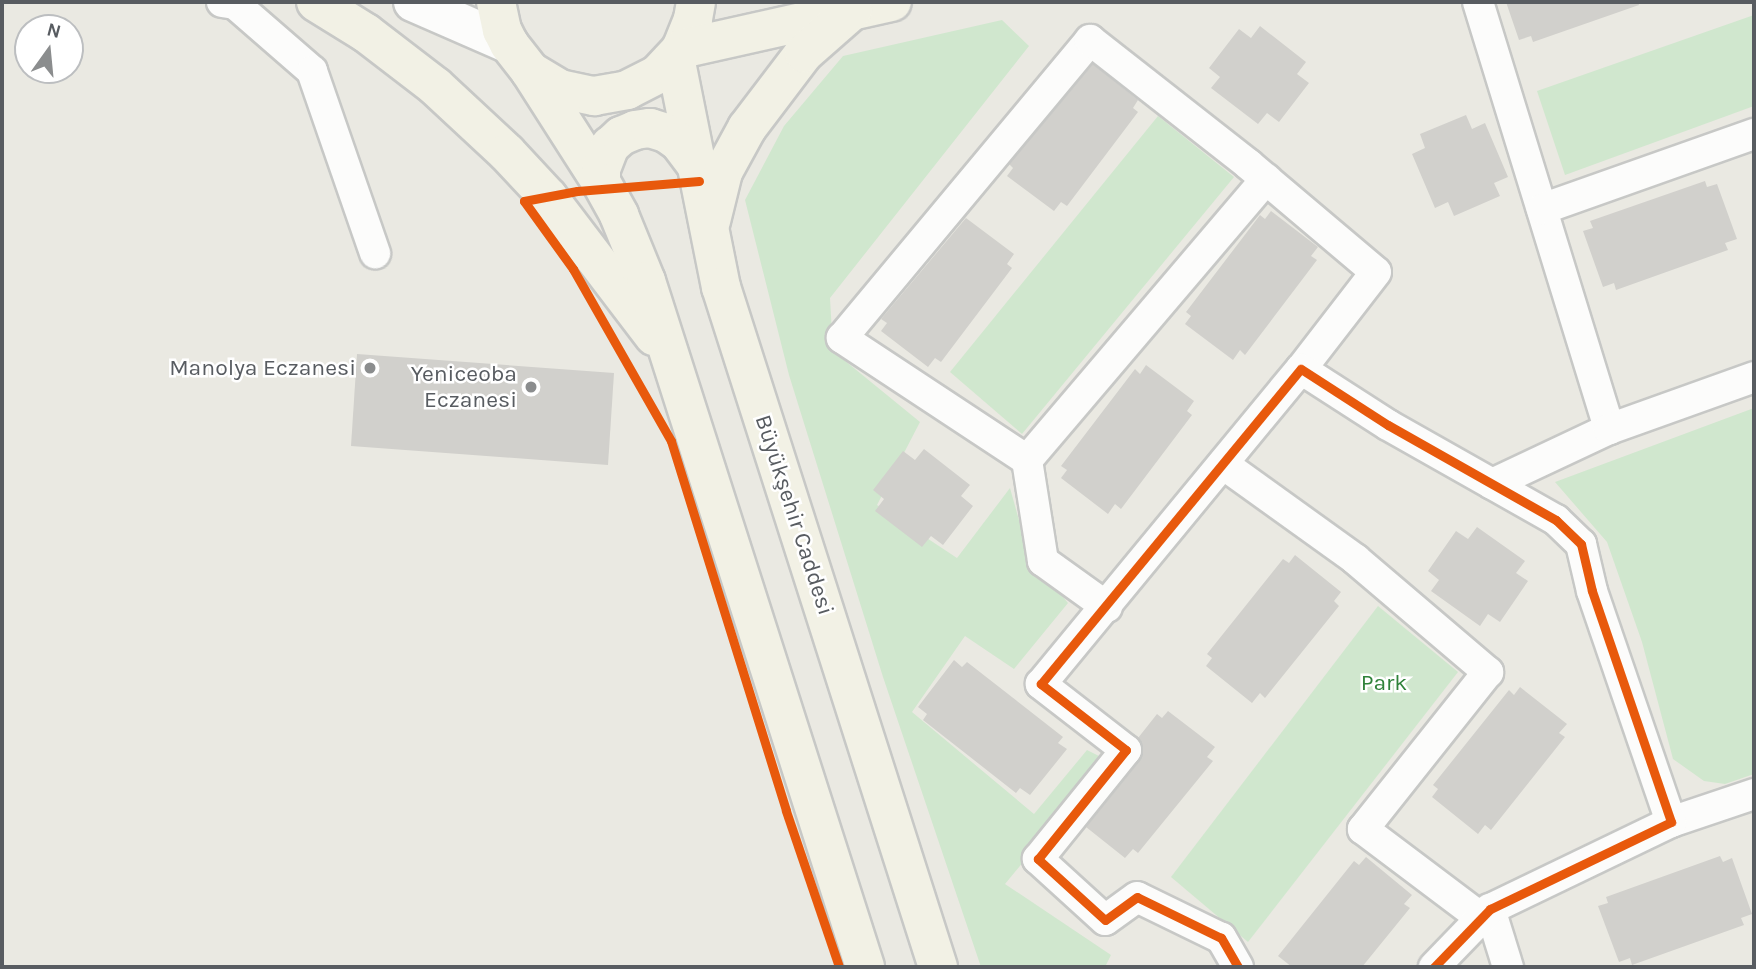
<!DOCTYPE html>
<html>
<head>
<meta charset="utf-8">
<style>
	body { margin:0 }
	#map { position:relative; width:1756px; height:969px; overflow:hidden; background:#eae9e2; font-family:Karla,sans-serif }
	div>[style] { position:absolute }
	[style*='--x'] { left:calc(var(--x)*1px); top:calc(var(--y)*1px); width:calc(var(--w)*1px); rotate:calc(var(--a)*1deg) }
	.green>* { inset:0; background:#d0e7ce }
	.building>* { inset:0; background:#d1d0cc }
	.roads { filter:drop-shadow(2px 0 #c7c8c6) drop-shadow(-2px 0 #c7c8c6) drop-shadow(0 2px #c7c8c6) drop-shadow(0 -2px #c7c8c6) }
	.street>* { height:30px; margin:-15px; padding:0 15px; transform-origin:15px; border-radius:15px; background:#fcfcfb }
	.secondary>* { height:38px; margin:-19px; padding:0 19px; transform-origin:19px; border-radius:19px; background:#fcfcfb }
	.primary>* { height:38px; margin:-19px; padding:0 19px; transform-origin:19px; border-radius:19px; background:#f2f1e5 }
	.cycleway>* { height:9px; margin:-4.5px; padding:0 4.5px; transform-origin:4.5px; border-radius:4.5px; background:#e8590c }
	.dots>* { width:19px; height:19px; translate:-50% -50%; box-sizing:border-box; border:4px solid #fff; border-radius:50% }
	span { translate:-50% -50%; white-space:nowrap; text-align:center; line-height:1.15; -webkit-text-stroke:5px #fff; paint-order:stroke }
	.poi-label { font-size:23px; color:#585c61 }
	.right { translate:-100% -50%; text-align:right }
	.street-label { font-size:23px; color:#585c61 }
	.park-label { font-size:23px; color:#2f823a }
	.frame { position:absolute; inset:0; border:4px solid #585c61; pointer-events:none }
	.north { position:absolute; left:14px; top:14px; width:70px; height:70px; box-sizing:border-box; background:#fff; border:2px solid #bcbec0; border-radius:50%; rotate:15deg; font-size:19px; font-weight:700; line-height:28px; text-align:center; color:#585c61 }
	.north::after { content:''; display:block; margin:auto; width:24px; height:32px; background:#8b8d8e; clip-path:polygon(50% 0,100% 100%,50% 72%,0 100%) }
</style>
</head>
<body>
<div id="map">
	<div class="green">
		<i style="clip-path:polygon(1754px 15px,1754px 106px,1565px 175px,1537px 91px)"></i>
		<i style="clip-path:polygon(1002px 20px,1029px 46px,830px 298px,833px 351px,920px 422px,877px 505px,957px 558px,1010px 488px,1029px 556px,1068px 603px,1014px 669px,965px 636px,912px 712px,1034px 814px,1087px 750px,1107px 760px,1005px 884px,1111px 955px,1105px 967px,981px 967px,883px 677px,789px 375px,745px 200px,784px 126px,843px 56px)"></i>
		<i style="clip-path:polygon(1158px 116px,1234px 177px,1022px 434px,950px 372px)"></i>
		<i style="clip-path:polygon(1754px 408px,1754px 774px,1725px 784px,1704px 781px,1673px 759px,1642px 642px,1607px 542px,1555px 482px)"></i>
		<i style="clip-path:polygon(1378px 606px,1458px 672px,1248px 942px,1171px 877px)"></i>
	</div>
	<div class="building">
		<i style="clip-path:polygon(1506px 2px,1638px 2px,1639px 5px,1533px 42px,1531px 36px,1519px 40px)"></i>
		<i style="clip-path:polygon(1260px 26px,1306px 62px,1297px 74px,1309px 83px,1279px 122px,1267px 113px,1258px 124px,1211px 88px,1220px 77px,1209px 68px,1239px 29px,1251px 38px)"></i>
		<i style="clip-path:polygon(1093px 64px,1138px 100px,1133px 108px,1138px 112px,1067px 206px,1061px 202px,1054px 211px,1007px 176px,1013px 168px,1009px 164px)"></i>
		<i style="clip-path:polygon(1466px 115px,1472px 129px,1485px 123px,1508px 177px,1494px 183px,1500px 196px,1454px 216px,1448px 202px,1435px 208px,1412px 154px,1425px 148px,1420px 134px)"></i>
		<i style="clip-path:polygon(1705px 181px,1707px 187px,1717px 184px,1737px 239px,1725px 243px,1728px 250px,1616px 290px,1614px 283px,1603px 287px,1583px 231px,1593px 228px,1590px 221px)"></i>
		<i style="clip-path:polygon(1271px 211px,1318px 247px,1311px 256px,1317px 260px,1245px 355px,1240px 350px,1233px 360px,1185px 324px,1191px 316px,1186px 312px,1260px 215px,1265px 219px)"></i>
		<i style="clip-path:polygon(966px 218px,1014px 254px,1007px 264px,1012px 268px,941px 362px,935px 358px,928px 367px,881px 331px,887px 323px,881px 319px)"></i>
		<i style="clip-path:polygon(357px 354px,614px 373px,608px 465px,351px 446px)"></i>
		<i style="clip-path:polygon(1146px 365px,1194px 401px,1187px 411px,1192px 415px,1121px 509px,1115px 504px,1108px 514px,1061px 478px,1067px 470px,1061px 466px,1135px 369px,1140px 374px)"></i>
		<i style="clip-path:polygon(924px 449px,970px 485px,961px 496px,973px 506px,943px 545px,931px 536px,922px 547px,875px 511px,884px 499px,873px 490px,903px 451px,915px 460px)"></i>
		<i style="clip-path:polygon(1477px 527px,1525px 561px,1516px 573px,1528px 581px,1500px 622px,1488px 614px,1480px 626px,1431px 591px,1439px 580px,1428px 571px,1456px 531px,1468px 539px)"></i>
		<i style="clip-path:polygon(1295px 555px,1341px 592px,1334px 601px,1339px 606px,1265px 698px,1260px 693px,1252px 703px,1206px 666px,1212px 658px,1207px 654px,1283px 559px,1289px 563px)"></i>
		<i style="clip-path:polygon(954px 660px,962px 667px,967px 662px,1063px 737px,1058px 743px,1067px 749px,1030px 795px,1020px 788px,1016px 793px,923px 720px,927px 714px,918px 707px)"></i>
		<i style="clip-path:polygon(1520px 687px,1567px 724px,1559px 733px,1565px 737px,1491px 830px,1485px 825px,1478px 834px,1432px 797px,1438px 789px,1433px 785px,1509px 690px,1514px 695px)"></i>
		<i style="clip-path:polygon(1168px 711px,1215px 747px,1207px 757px,1213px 761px,1138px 853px,1133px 849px,1125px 858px,1086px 827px,1140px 760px,1143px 752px,1138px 738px,1157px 714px,1162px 718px)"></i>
		<i style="clip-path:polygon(1720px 856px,1723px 862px,1732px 858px,1752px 914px,1741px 918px,1744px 925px,1632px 965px,1630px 958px,1619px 962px,1598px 906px,1608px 903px,1606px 897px)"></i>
		<i style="clip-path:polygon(1366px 857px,1412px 895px,1404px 904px,1410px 908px,1362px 967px,1292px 967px,1278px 956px,1354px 861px,1359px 865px)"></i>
	</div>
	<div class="roads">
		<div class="street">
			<i style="--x:222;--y:2;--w:13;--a:9"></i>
			<i style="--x:235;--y:4;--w:102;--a:41"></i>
			<i style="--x:312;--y:71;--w:193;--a:70.9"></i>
			<i style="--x:1478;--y:2;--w:447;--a:72.9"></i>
			<i style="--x:1542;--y:209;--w:225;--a:-19.5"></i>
			<i style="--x:1027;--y:460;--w:369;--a:-49.6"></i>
			<i style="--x:1223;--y:464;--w:163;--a:35.7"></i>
			<i style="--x:1355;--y:559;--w:175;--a:40.4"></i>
			<i style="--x:1488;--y:672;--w:201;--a:128.5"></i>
			<i style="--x:1363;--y:829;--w:148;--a:37"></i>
			<i style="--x:1492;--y:484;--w:129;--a:-25.2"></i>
			<i style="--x:1609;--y:429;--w:154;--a:-19.7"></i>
			<i style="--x:1107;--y:607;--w:79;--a:-144.3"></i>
			<i style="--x:1043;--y:561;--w:102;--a:-99"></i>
			<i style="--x:1027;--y:460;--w:222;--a:-146.6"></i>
			<i style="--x:842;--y:338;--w:388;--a:-50.2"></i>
			<i style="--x:1090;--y:40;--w:201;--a:38.1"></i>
			<i style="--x:1248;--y:164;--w:167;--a:40.2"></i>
			<i style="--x:1376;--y:272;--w:123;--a:127.7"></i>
			<i style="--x:1671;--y:822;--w:88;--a:-18.6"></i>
			<i style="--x:1490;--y:909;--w:61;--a:72.8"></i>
			<i style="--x:1238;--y:967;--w:34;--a:-120"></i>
			<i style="--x:1221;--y:938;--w:93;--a:-154"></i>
			<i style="--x:1137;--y:897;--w:39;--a:144"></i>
			<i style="--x:1105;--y:920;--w:91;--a:-137.7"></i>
			<i style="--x:1038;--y:859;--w:140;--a:-51.1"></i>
			<i style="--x:1126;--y:750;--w:108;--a:-142.2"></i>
			<i style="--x:1041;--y:684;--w:408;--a:-50.5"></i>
			<i style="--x:1301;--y:369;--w:103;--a:32.8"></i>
			<i style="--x:1388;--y:425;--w:193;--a:29.5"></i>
			<i style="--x:1556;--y:520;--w:35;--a:44"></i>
			<i style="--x:1581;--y:544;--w:48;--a:76.8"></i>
			<i style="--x:1592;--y:591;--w:244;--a:71.1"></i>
			<i style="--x:1671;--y:822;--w:201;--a:154.3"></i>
			<i style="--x:1490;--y:909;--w:81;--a:134"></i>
		</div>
		<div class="secondary">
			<i style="--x:413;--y:2;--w:105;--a:23.6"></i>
		</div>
		<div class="primary">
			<i style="--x:316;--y:2;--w:59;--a:31.8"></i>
			<i style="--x:366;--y:33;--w:87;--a:37.5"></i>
			<i style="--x:435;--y:86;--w:98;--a:42.9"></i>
			<i style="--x:507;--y:153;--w:60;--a:47"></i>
			<i style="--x:548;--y:197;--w:175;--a:52.7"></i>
			<i style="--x:496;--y:2;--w:29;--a:78"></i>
			<i style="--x:502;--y:30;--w:16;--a:63"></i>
			<i style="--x:509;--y:44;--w:34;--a:52"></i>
			<i style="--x:530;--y:71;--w:35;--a:31"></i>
			<i style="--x:560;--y:89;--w:35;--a:12"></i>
			<i style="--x:594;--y:96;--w:34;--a:-10"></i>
			<i style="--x:627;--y:90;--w:35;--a:-27"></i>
			<i style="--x:658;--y:74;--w:34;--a:-47"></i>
			<i style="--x:681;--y:49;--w:32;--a:-68"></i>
			<i style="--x:693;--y:19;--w:17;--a:-80"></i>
			<i style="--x:681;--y:49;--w:216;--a:-12.6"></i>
			<i style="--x:675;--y:57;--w:235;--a:78.7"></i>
			<i style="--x:721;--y:287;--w:714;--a:72.3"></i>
			<i style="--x:530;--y:71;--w:132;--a:57.4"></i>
			<i style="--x:601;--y:182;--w:38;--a:61"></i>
			<i style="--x:619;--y:215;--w:71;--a:67.8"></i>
			<i style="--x:646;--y:281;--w:720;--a:72.29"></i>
			<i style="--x:601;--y:182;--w:13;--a:-90"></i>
			<i style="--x:601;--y:169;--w:25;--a:-69"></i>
			<i style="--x:610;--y:146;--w:15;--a:-42"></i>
			<i style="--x:621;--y:136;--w:15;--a:-23"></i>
			<i style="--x:635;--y:130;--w:15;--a:-8"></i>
			<i style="--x:650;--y:128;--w:17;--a:17"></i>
			<i style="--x:666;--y:133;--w:16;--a:35"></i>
			<i style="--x:679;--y:142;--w:25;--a:53"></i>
			<i style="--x:711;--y:221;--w:50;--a:-76.2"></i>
			<i style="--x:723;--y:172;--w:50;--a:-61.4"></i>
			<i style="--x:747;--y:128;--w:94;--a:-52.8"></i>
			<i style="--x:804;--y:53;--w:65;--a:-41.3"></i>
		</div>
	</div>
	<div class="cycleway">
		<i style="--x:699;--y:181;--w:122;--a:175.3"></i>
		<i style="--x:577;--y:191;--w:54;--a:169.3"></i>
		<i style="--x:524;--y:201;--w:84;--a:54.2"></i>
		<i style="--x:573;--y:269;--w:198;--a:60.3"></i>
		<i style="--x:671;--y:441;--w:387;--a:72.7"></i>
		<i style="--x:786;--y:811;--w:165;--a:71.2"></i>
		<i style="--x:1238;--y:967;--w:34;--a:-120"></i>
		<i style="--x:1221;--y:938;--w:93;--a:-154"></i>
		<i style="--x:1137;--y:897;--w:39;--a:144"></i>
		<i style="--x:1105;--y:920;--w:91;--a:-137.7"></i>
		<i style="--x:1038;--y:859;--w:140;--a:-51.1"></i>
		<i style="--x:1126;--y:750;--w:108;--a:-142.2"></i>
		<i style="--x:1041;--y:684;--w:408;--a:-50.5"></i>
		<i style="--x:1301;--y:369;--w:103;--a:32.8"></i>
		<i style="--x:1388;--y:425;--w:193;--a:29.5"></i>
		<i style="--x:1556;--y:520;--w:35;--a:44"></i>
		<i style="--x:1581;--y:544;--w:48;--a:76.8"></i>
		<i style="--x:1592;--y:591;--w:244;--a:71.1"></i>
		<i style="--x:1671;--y:822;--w:201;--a:154.3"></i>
		<i style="--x:1490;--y:909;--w:81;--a:134"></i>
	</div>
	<div class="dots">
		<i style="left:370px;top:368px;background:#8b8d8e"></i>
		<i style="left:531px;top:387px;background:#8b8d8e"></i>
	</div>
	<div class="poi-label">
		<span class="right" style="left:356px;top:368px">Manolya Eczanesi</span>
		<span class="right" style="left:517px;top:387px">Yeniceoba<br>Eczanesi</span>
	</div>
	<div class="street-label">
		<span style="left:794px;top:515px;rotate:72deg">Büyükşehir Caddesi</span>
	</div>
	<div class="park-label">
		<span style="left:1384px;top:683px">Park</span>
	</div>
	<div class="frame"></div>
	<div class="north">N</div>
</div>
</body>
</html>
